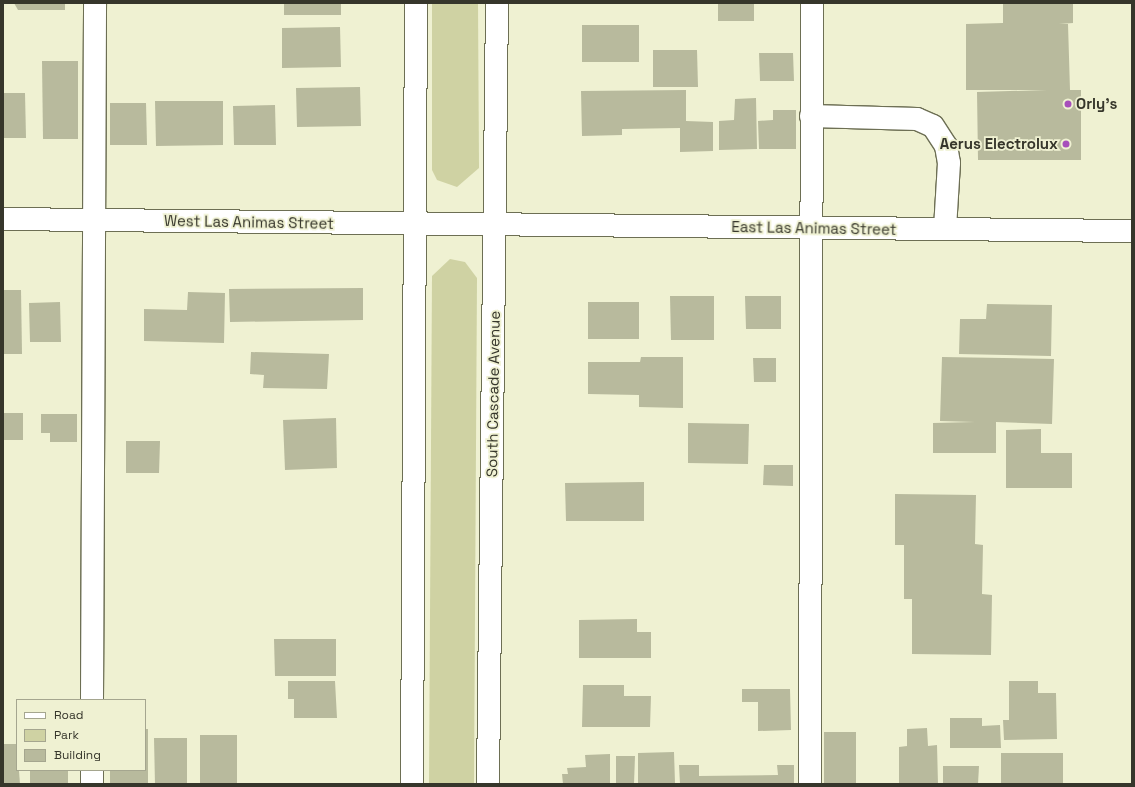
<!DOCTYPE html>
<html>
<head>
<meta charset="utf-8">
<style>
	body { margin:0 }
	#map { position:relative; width:1135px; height:787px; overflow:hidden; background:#eff1d2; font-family:"Space Grotesk",sans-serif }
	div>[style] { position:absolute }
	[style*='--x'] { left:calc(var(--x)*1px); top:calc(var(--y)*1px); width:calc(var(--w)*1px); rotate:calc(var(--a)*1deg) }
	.green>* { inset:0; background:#cfd2a3 }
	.building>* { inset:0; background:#b8ba9d }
	.roads { filter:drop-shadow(1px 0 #6d6f54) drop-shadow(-1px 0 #6d6f54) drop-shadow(0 1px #6d6f54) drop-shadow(0 -1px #6d6f54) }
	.minor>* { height:22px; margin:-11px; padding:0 11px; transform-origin:11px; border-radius:11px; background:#fff }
	.dots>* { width:11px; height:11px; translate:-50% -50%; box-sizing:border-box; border:2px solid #eff1d2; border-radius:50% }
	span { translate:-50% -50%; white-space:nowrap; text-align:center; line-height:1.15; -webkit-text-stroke:3.5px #eff1d2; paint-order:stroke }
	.poi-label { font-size:15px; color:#36362b; font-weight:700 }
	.left { translate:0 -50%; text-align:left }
	.right { translate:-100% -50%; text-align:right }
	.street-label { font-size:15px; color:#36362b }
	.frame { position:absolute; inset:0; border:4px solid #36362b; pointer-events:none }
	.legend { position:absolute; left:16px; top:699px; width:130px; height:72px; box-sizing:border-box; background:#eff1d2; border:1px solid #a5a68f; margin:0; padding:5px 7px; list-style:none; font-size:12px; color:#36362b }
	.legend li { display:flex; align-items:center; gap:8px; height:20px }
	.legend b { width:20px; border:1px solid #a5a68f }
</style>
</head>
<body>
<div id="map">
	<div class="green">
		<i style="clip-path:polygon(432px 3px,478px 3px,479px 168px,457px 187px,437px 180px,432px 170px)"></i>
		<i style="clip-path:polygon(450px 259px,465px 262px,477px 278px,474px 784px,429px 784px,432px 276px)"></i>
	</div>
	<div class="building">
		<i style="clip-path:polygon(14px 3px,65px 3px,65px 10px,18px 10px)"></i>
		<i style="clip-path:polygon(284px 3px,341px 3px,341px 15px,284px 15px)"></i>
		<i style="clip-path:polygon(718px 3px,754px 3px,754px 21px,718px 21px)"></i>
		<i style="clip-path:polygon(1003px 3px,1073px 3px,1073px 23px,1059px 24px,1068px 24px,1070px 90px,1081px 90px,1081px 160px,978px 160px,977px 92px,1047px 90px,966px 90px,966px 24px,1003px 23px)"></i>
		<i style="clip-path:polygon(582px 25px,639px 25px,639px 62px,582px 62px)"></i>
		<i style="clip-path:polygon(340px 27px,341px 67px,282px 68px,282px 28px)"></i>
		<i style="clip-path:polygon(653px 50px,697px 50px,698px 87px,653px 87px)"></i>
		<i style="clip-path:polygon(759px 53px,793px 53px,794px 81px,760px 81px)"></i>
		<i style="clip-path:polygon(42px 61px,78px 61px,78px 139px,43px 139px)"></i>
		<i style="clip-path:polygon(360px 87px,361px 126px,297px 127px,296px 88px)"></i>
		<i style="clip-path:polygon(686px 90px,686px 121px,713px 122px,713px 151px,680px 152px,680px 128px,622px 129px,622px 135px,582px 136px,581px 91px)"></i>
		<i style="clip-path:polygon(3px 93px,25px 93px,26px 138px,3px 138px)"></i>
		<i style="clip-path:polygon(756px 98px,757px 149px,719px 150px,719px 121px,734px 120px,735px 99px)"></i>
		<i style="clip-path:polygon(155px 101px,223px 101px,223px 145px,156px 146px)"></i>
		<i style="clip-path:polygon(110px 103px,146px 103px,147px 145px,110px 145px)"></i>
		<i style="clip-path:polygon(275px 105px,276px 145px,234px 145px,233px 106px)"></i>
		<i style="clip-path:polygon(773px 110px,796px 110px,796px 149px,759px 149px,758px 121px,773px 120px)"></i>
		<i style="clip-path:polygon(363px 288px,363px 320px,230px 322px,229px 289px)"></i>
		<i style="clip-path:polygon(3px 290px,21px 290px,22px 354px,3px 354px)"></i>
		<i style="clip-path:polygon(188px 292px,225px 293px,224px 343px,144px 341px,144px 309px,187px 310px)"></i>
		<i style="clip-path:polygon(670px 296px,714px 296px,714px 340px,671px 340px)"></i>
		<i style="clip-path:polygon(745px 296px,781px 296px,781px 329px,746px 329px)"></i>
		<i style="clip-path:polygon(60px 302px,61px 342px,30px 342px,29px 303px)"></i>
		<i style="clip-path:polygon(588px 302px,639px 302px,639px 339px,588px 339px)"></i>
		<i style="clip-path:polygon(987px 304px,1052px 305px,1051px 356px,959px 354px,960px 319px,986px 319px)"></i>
		<i style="clip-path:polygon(251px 352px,329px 354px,327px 389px,263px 388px,264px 375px,250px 374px)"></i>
		<i style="clip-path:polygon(641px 357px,683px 357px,683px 408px,639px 407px,639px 395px,588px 394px,588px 362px,640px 362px)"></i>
		<i style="clip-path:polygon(942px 357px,1054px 359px,1052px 424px,996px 422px,996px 453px,933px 453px,933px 423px,975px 422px,940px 421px)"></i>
		<i style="clip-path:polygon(753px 358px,776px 358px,776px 382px,754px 382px)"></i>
		<i style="clip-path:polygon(3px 413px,23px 413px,23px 440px,3px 440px)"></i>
		<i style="clip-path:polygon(41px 414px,77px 414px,77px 442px,50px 442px,50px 433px,41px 433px)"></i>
		<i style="clip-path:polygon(336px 418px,337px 468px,285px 470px,283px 420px)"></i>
		<i style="clip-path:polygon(688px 423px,749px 424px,748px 464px,688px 463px)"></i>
		<i style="clip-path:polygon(1041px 429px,1041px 453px,1072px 453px,1072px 488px,1006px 488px,1006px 430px)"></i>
		<i style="clip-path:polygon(126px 441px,160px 441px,159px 473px,126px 473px)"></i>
		<i style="clip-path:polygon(764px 465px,793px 465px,793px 486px,763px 485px)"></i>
		<i style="clip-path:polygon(644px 482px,644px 521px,566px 521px,565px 483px)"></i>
		<i style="clip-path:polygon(895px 494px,976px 495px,975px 544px,983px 545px,982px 594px,992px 595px,991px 655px,912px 654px,912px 599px,904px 599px,904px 545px,895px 545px)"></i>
		<i style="clip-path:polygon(637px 619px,637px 632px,651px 632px,651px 658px,579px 658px,579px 620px)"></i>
		<i style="clip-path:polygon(274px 639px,336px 639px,336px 676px,275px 676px)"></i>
		<i style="clip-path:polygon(288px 681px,335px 681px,337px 718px,294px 718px,294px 699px,288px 699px)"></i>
		<i style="clip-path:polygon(1009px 681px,1038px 681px,1038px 693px,1056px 693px,1057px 739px,1004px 740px,1003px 720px,1009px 720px)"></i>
		<i style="clip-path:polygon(583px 685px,624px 685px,624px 696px,651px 696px,650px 727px,582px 727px)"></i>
		<i style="clip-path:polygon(742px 689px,790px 689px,791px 730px,758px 731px,758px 702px,742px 702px)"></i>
		<i style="clip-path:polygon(950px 718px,982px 718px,982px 726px,1000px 725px,1001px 748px,950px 748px)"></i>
		<i style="clip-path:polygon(927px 728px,928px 746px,937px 745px,938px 784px,899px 784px,899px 747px,907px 746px,907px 729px)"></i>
		<i style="clip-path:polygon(145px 729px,148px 729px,148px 784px,110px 784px,110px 770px,145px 770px)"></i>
		<i style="clip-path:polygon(824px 732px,856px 732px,856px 784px,824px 784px)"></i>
		<i style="clip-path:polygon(200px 735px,237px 735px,237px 784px,200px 784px)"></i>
		<i style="clip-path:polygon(154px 738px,187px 738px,187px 784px,155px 784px)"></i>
		<i style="clip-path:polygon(3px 744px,17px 744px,20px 784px,3px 784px)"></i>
		<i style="clip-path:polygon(674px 752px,675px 784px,638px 784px,638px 753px)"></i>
		<i style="clip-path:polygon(1001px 753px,1063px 753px,1063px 784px,1001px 784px)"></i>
		<i style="clip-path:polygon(610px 754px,610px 784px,563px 784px,562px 774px,568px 774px,567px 768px,586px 767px,585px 755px)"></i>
		<i style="clip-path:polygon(616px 756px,635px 756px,634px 784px,616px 784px)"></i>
		<i style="clip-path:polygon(679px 765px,699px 765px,699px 776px,778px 775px,777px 765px,794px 765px,794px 784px,680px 784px)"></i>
		<i style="clip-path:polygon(943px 766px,979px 766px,978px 784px,943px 784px)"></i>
		<i style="clip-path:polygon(30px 770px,68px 770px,68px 784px,30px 784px)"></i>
	</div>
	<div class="roads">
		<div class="minor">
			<i style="--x:811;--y:116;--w:106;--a:1.6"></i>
			<i style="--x:917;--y:119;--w:17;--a:24"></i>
			<i style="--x:933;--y:126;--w:24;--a:57"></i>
			<i style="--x:946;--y:146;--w:17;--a:80"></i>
			<i style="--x:949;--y:163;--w:66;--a:93.5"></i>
			<i style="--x:3;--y:219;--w:1129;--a:0.61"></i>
			<i style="--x:92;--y:700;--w:697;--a:-89.75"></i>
			<i style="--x:92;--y:784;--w:14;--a:-90"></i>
			<i style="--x:412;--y:784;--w:781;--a:-89.71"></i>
			<i style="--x:488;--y:784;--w:781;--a:-89.34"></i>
			<i style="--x:810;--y:784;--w:781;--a:-89.85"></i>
		</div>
	</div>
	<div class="dots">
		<i style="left:1068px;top:104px;background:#a74fbb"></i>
		<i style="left:1066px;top:144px;background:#a74fbb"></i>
	</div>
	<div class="poi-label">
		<span class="left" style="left:1076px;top:104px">Orly's</span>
		<span class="right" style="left:1058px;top:144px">Aerus Electrolux</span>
	</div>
	<div class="street-label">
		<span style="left:249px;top:222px;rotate:1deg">West Las Animas Street</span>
		<span style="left:814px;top:228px;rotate:1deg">East Las Animas Street</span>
		<span style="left:493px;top:394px;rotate:-89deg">South Cascade Avenue</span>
	</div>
	<div class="frame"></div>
	<ul class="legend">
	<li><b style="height:5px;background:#fff"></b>Road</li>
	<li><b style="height:11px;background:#cfd2a3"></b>Park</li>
	<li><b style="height:11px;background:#b8ba9d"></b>Building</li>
	</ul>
</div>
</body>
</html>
